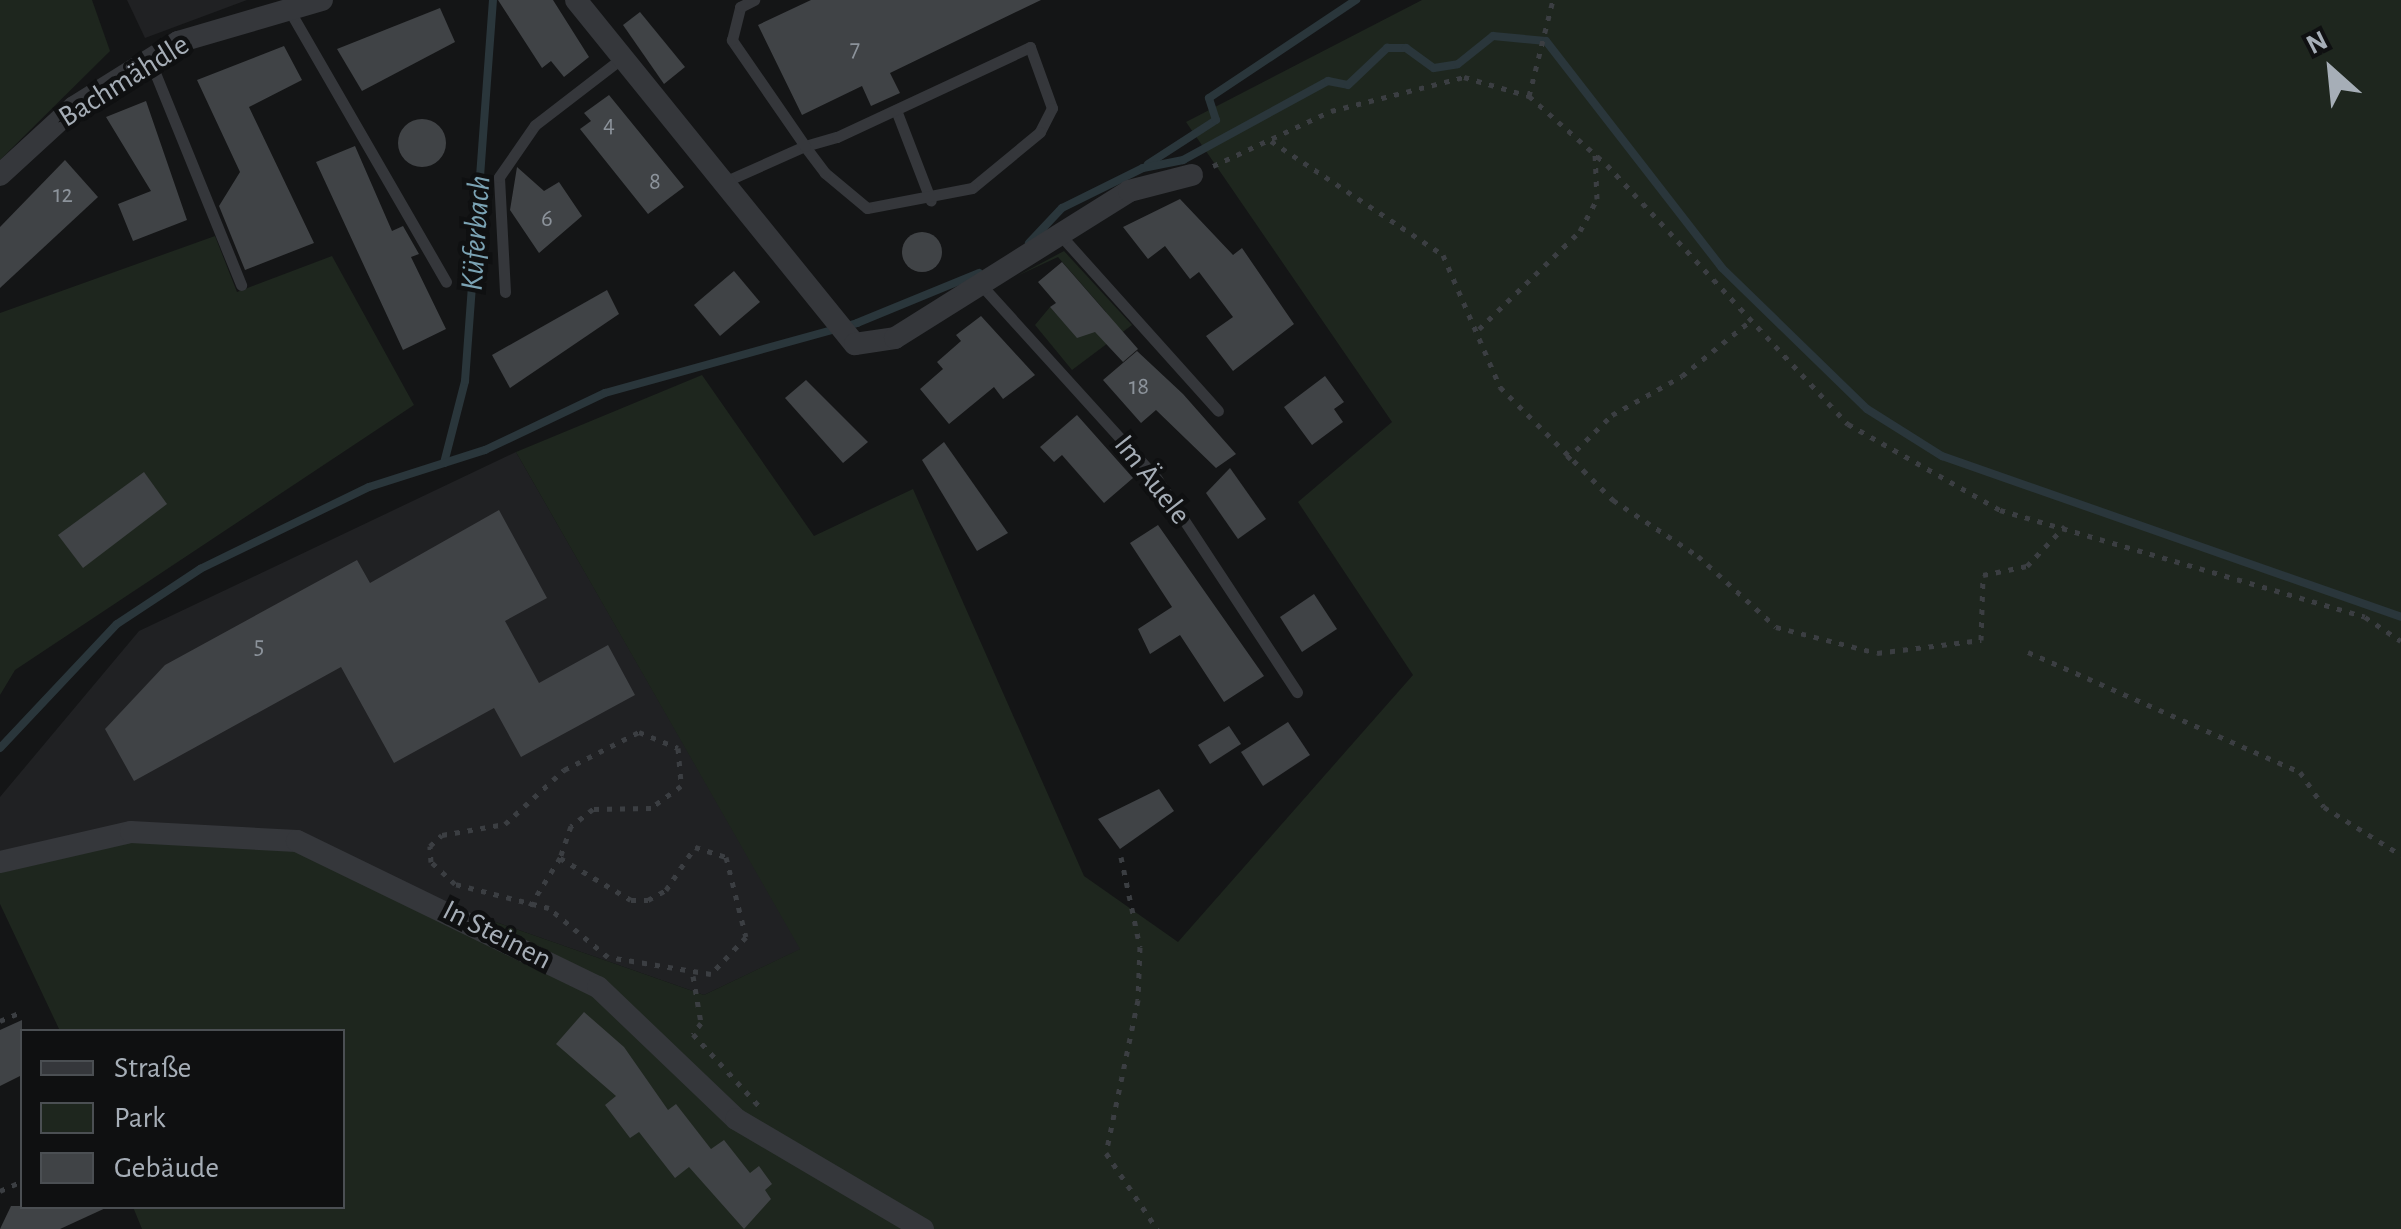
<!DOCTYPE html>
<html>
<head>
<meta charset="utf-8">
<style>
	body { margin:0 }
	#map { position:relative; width:2401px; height:1229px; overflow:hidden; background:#141516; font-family:"Alegreya Sans",sans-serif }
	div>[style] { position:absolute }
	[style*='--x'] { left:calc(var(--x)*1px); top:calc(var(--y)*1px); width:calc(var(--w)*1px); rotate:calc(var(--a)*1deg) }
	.built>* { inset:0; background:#202123 }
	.green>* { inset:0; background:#1e261e }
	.stream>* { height:8px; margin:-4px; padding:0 4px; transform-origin:4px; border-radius:4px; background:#2a363b }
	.building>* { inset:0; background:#404346 }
	.round { border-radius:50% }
	.path>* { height:5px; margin-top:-2.5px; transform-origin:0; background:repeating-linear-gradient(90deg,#3b3e42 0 5px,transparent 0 13px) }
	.service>* { height:11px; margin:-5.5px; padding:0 5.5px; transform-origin:5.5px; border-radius:5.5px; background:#35373b }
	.minor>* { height:22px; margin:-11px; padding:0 11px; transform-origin:11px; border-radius:11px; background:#35373b }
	span { translate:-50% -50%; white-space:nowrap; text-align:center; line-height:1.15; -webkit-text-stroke:9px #0f1011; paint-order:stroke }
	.number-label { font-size:25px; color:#8c939b }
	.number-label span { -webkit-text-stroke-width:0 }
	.street-label { font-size:30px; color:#a6aeb7 }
	.water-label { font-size:32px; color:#7ba3b4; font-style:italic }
	.legend { position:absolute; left:20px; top:1029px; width:325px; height:180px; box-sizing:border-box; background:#0f1011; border:2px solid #4b4f53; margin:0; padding:12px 18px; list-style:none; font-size:30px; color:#a6aeb7 }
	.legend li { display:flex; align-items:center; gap:20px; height:50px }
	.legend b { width:50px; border:2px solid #4b4f53 }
	.north { position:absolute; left:2281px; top:20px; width:100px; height:100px; -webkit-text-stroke:8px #0f1011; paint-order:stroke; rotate:333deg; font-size:28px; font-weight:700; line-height:40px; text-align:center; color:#a6aeb7 }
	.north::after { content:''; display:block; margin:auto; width:35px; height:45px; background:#a6aeb7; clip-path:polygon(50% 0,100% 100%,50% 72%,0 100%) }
</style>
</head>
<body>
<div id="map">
	<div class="built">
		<i style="clip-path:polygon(127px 0,247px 0,145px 38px)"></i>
		<i style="clip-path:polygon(516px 452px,801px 949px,704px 995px,273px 844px,0 873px,0 797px,139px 631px)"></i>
	</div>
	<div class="green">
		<i style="clip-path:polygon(0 0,92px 0,110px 51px,0 160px)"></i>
		<i style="clip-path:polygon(1422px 0,2401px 0,2401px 1229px,142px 1229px,133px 1207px,342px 1206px,342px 1032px,60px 1031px,0 904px,0 873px,140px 840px,273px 844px,704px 995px,800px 949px,516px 452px,702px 375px,814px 536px,913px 489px,1084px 876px,1178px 942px,1413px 675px,1298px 502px,1392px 422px,1186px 122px)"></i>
		<i style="clip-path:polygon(215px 236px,237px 292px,332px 256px,414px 405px,15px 670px,0 695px,0 313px)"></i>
		<i style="clip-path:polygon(1064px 251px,1132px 325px,1072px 370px,1035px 325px,1050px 307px,1077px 337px,1106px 312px,1058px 257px,1017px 276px)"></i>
	</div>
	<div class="stream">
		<i style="--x:1148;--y:164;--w:81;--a:-32.9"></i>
		<i style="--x:1216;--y:120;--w:23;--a:-108"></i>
		<i style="--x:1209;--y:98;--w:177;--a:-33.7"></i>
		<i style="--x:1029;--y:243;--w:48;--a:-46.7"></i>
		<i style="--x:1062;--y:208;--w:90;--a:-26.3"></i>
		<i style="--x:1143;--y:168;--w:41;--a:-11.3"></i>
		<i style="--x:1183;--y:160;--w:165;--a:-28.6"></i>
		<i style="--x:1328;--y:81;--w:20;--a:11"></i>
		<i style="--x:1348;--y:85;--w:54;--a:-43.5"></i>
		<i style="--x:1387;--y:48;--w:19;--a:0"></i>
		<i style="--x:1406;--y:48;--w:34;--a:36"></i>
		<i style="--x:1434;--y:68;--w:24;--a:-9"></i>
		<i style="--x:1458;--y:64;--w:45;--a:-38.7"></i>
		<i style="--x:1493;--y:36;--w:53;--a:5.4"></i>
		<i style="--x:1546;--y:41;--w:287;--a:52.2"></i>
		<i style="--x:1722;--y:268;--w:202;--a:44.2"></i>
		<i style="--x:1867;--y:409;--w:89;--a:32.1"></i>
		<i style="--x:1942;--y:456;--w:486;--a:19.3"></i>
		<i style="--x:444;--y:463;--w:85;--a:-75.6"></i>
		<i style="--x:465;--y:381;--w:382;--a:-85.8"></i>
		<i style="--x:0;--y:748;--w:170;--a:-46.7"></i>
		<i style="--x:117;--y:624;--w:100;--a:-33.5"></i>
		<i style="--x:200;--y:569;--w:188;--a:-25.9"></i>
		<i style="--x:369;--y:487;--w:122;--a:-17.7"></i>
		<i style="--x:485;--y:450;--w:133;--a:-25.4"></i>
		<i style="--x:605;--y:393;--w:262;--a:-15.5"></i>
		<i style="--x:857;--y:323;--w:132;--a:-22.3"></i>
	</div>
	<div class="building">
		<i style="clip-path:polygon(498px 0,553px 0,589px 57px,564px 77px,551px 61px,542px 68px)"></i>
		<i style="clip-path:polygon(811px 0,1041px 0,890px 73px,900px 93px,871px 106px,862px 86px,802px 115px,758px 25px)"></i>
		<i style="clip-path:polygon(440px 8px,455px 42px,362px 91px,337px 49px)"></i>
		<i style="clip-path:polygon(640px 12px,685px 67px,664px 84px,623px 25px)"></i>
		<i style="clip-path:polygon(284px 46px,302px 80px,249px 107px,314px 243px,245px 270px,219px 206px,240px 172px,197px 80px)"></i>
		<i style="clip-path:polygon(609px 95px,684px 187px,648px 214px,580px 129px,591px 121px,584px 113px)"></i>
		<i style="clip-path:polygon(146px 101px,187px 220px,133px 241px,118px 204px,151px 191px,106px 117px)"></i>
		<i class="round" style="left:398px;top:119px;width:48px;height:48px"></i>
		<i style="clip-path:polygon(355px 146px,392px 231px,403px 226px,419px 254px,411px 257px,446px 329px,403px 350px,316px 162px)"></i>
		<i style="clip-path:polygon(65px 160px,98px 197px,0 288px,0 227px)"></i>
		<i style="clip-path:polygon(517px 167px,544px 191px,559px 182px,582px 216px,539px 253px,510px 210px)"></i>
		<i style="clip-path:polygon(1180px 199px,1233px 255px,1242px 248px,1294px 324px,1233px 371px,1206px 336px,1233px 317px,1199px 272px,1190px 279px,1165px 246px,1148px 259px,1123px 227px)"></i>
		<i class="round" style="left:902px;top:232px;width:40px;height:40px"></i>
		<i style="clip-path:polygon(1062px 262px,1138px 349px,1123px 362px,1095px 332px,1077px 338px,1050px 307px,1056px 303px,1038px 282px)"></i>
		<i style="clip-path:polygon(734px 271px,760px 302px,720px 336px,694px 305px)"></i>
		<i style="clip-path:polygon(607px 290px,619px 314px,510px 388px,492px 355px)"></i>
		<i style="clip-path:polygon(981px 316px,1035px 375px,1003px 399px,994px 387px,949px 424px,920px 389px,943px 369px,937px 362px,961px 341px,956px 335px)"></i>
		<i style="clip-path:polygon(1137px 351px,1183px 394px,1236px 454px,1216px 468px,1156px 410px,1141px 423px,1103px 380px)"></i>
		<i style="clip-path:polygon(1325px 376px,1344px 402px,1334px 409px,1343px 422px,1312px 445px,1284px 407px)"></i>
		<i style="clip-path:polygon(806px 380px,868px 442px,843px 463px,785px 398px)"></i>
		<i style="clip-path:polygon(1077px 415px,1133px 478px,1104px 503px,1062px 455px,1054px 462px,1040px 447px)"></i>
		<i style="clip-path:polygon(944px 442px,1008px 533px,977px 551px,922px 460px)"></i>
		<i style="clip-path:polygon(1230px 468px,1266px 519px,1238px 539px,1206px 493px)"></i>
		<i style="clip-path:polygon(144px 472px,167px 504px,83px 568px,58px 535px)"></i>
		<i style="clip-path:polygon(499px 510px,547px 598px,505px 621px,539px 683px,608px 645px,635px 695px,521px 757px,494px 708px,394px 763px,341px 667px,134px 781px,105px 729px,165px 665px,357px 560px,370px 583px)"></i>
		<i style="clip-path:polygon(1158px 525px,1264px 676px,1224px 702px,1180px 635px,1150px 654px,1138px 629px,1172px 607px,1130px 543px)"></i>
		<i style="clip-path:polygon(1314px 594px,1337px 629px,1302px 652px,1280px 617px)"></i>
		<i style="clip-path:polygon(1288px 722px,1310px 755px,1263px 786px,1241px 752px)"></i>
		<i style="clip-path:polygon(1229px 726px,1241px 744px,1210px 764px,1198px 745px)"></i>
		<i style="clip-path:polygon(1159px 789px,1174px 811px,1120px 849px,1098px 819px)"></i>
		<i style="clip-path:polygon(584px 1012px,624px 1047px,668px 1110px,676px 1104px,711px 1149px,724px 1140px,750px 1173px,759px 1166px,772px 1184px,765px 1190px,771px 1199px,744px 1229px,689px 1167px,675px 1178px,639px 1132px,630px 1138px,605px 1105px,616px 1096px,556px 1044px)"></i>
		<i style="clip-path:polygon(22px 1020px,22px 1075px,0 1086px,0 1030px)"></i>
		<i style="clip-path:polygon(11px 1206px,110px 1206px,60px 1229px,0 1229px)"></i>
	</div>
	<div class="path">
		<i style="--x:1529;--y:96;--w:99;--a:-76"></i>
		<i style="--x:1271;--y:141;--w:206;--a:33.5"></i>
		<i style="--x:1443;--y:255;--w:144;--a:66.6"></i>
		<i style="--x:1500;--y:387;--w:160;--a:45"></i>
		<i style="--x:1613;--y:500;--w:102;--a:33.4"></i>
		<i style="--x:1698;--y:556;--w:105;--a:42.3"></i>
		<i style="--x:1776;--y:627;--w:104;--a:14.4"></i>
		<i style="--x:1877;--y:653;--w:105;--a:-7.1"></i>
		<i style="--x:1981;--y:640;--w:65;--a:-88.2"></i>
		<i style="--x:1983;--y:575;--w:45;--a:-11.6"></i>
		<i style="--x:2027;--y:566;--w:55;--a:-46.5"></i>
		<i style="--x:1213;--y:166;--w:130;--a:-25"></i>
		<i style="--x:1331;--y:111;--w:137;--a:-14.3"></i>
		<i style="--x:1464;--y:77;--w:68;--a:16.3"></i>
		<i style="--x:1529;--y:96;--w:104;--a:41.5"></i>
		<i style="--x:1607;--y:165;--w:354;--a:47.1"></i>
		<i style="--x:1848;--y:424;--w:175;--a:29.5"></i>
		<i style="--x:2000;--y:510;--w:380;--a:16.3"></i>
		<i style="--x:2365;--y:617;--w:43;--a:33.7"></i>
		<i style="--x:1479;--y:329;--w:141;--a:-44.1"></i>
		<i style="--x:1580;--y:231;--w:36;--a:-62"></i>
		<i style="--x:1597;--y:199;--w:45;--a:-92.5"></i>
		<i style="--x:1567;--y:459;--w:63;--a:-44.4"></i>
		<i style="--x:1612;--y:415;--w:80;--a:-29.1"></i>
		<i style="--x:1682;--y:376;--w:86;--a:-38.9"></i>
		<i style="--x:2028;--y:652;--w:297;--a:23.8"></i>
		<i style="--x:2300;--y:772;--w:42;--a:55.6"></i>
		<i style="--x:2324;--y:807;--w:91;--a:31.9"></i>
		<i style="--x:639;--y:732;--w:42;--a:22.3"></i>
		<i style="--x:678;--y:748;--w:38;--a:85"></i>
		<i style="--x:681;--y:786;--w:37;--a:144"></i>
		<i style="--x:651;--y:808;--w:58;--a:179"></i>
		<i style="--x:593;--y:809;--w:28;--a:142"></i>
		<i style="--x:571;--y:826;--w:34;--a:109"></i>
		<i style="--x:560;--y:858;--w:82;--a:30.6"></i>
		<i style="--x:631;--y:900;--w:17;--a:0"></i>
		<i style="--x:648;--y:900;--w:21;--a:-29"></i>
		<i style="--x:666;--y:890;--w:52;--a:-56"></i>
		<i style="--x:695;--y:847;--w:33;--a:18"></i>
		<i style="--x:726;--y:857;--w:82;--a:76"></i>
		<i style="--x:746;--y:937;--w:51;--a:133.4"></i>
		<i style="--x:711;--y:974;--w:104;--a:-170.6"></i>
		<i style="--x:608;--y:957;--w:77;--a:-140.3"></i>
		<i style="--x:549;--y:908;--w:97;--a:-165.7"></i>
		<i style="--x:455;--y:884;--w:33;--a:-137"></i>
		<i style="--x:431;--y:862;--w:16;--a:-94"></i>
		<i style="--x:430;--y:846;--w:16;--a:-43"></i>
		<i style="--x:442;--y:835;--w:64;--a:-9.9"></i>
		<i style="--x:505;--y:824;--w:80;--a:-42.5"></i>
		<i style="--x:564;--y:770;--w:84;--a:-26.9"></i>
		<i style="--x:1121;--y:857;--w:92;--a:78.1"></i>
		<i style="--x:1140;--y:947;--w:53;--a:92.2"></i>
		<i style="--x:1138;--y:1000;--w:156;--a:101.8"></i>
		<i style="--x:1106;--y:1153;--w:92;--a:56.1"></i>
		<i style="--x:530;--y:906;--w:57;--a:-58"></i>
		<i style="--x:693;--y:976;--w:48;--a:80.3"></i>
		<i style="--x:701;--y:1023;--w:14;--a:126"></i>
		<i style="--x:693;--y:1034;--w:98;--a:47.5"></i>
		<i style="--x:0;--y:1021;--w:21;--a:-23"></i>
		<i style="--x:0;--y:1191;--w:24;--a:-24"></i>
	</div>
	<div class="service">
		<i style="--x:288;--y:8;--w:316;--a:60"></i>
		<i style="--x:149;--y:58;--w:245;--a:67.9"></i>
		<i style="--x:896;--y:110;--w:97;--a:69"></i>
		<i style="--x:724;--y:182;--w:89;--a:-24"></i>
		<i style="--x:805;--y:146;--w:33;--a:-16"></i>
		<i style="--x:837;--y:137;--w:213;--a:-25"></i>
		<i style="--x:1030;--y:47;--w:65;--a:70.2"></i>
		<i style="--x:1052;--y:108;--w:27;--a:117"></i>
		<i style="--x:1040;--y:132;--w:88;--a:140.5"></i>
		<i style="--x:972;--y:188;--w:107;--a:169.2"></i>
		<i style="--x:867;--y:208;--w:55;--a:-140.2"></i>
		<i style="--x:825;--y:173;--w:34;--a:-127"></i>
		<i style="--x:805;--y:146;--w:129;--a:-124.6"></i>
		<i style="--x:732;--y:40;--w:34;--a:-76"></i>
		<i style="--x:740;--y:7;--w:16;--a:-27"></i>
		<i style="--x:1063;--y:238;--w:232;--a:48.1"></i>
		<i style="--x:983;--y:287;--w:259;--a:47.8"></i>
		<i style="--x:1157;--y:479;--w:255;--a:56.7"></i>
		<i style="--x:505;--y:292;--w:115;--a:-93"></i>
		<i style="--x:499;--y:177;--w:63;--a:-55.3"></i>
		<i style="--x:535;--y:125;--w:110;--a:-37.6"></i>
	</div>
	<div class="minor">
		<i style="--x:576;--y:0;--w:443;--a:51"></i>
		<i style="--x:855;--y:344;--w:40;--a:-8.5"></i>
		<i style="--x:895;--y:338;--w:276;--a:-32.1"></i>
		<i style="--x:1129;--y:191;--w:65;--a:-14.3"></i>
		<i style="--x:0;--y:175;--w:100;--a:-42.6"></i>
		<i style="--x:74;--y:107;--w:123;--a:-32"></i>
		<i style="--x:178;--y:42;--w:150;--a:-16.3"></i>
		<i style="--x:0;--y:862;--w:134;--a:-12.9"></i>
		<i style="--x:131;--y:832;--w:166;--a:3.1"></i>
		<i style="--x:297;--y:841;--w:335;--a:25.9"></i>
		<i style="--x:598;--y:987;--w:191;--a:43.7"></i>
		<i style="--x:736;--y:1119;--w:217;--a:30.5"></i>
	</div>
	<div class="number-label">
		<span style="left:855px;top:49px">7</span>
		<span style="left:609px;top:125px">4</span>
		<span style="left:655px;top:182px">8</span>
		<span style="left:63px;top:195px">12</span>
		<span style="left:547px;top:219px">6</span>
		<span style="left:1139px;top:387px">18</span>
		<span style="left:259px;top:646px">5</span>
	</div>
	<div class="street-label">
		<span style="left:124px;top:81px;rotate:-32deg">Bachmähdle</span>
		<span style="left:1152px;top:480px;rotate:52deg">Im Äuele</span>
		<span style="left:497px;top:935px;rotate:27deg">In Steinen</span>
	</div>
	<div class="water-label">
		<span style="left:476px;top:233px;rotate:-86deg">Küferbach</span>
	</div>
	<ul class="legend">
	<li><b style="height:12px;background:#35373b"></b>Straße</li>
	<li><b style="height:28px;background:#1e261e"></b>Park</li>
	<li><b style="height:28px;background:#404346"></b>Gebäude</li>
	</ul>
	<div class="north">N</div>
</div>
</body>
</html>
